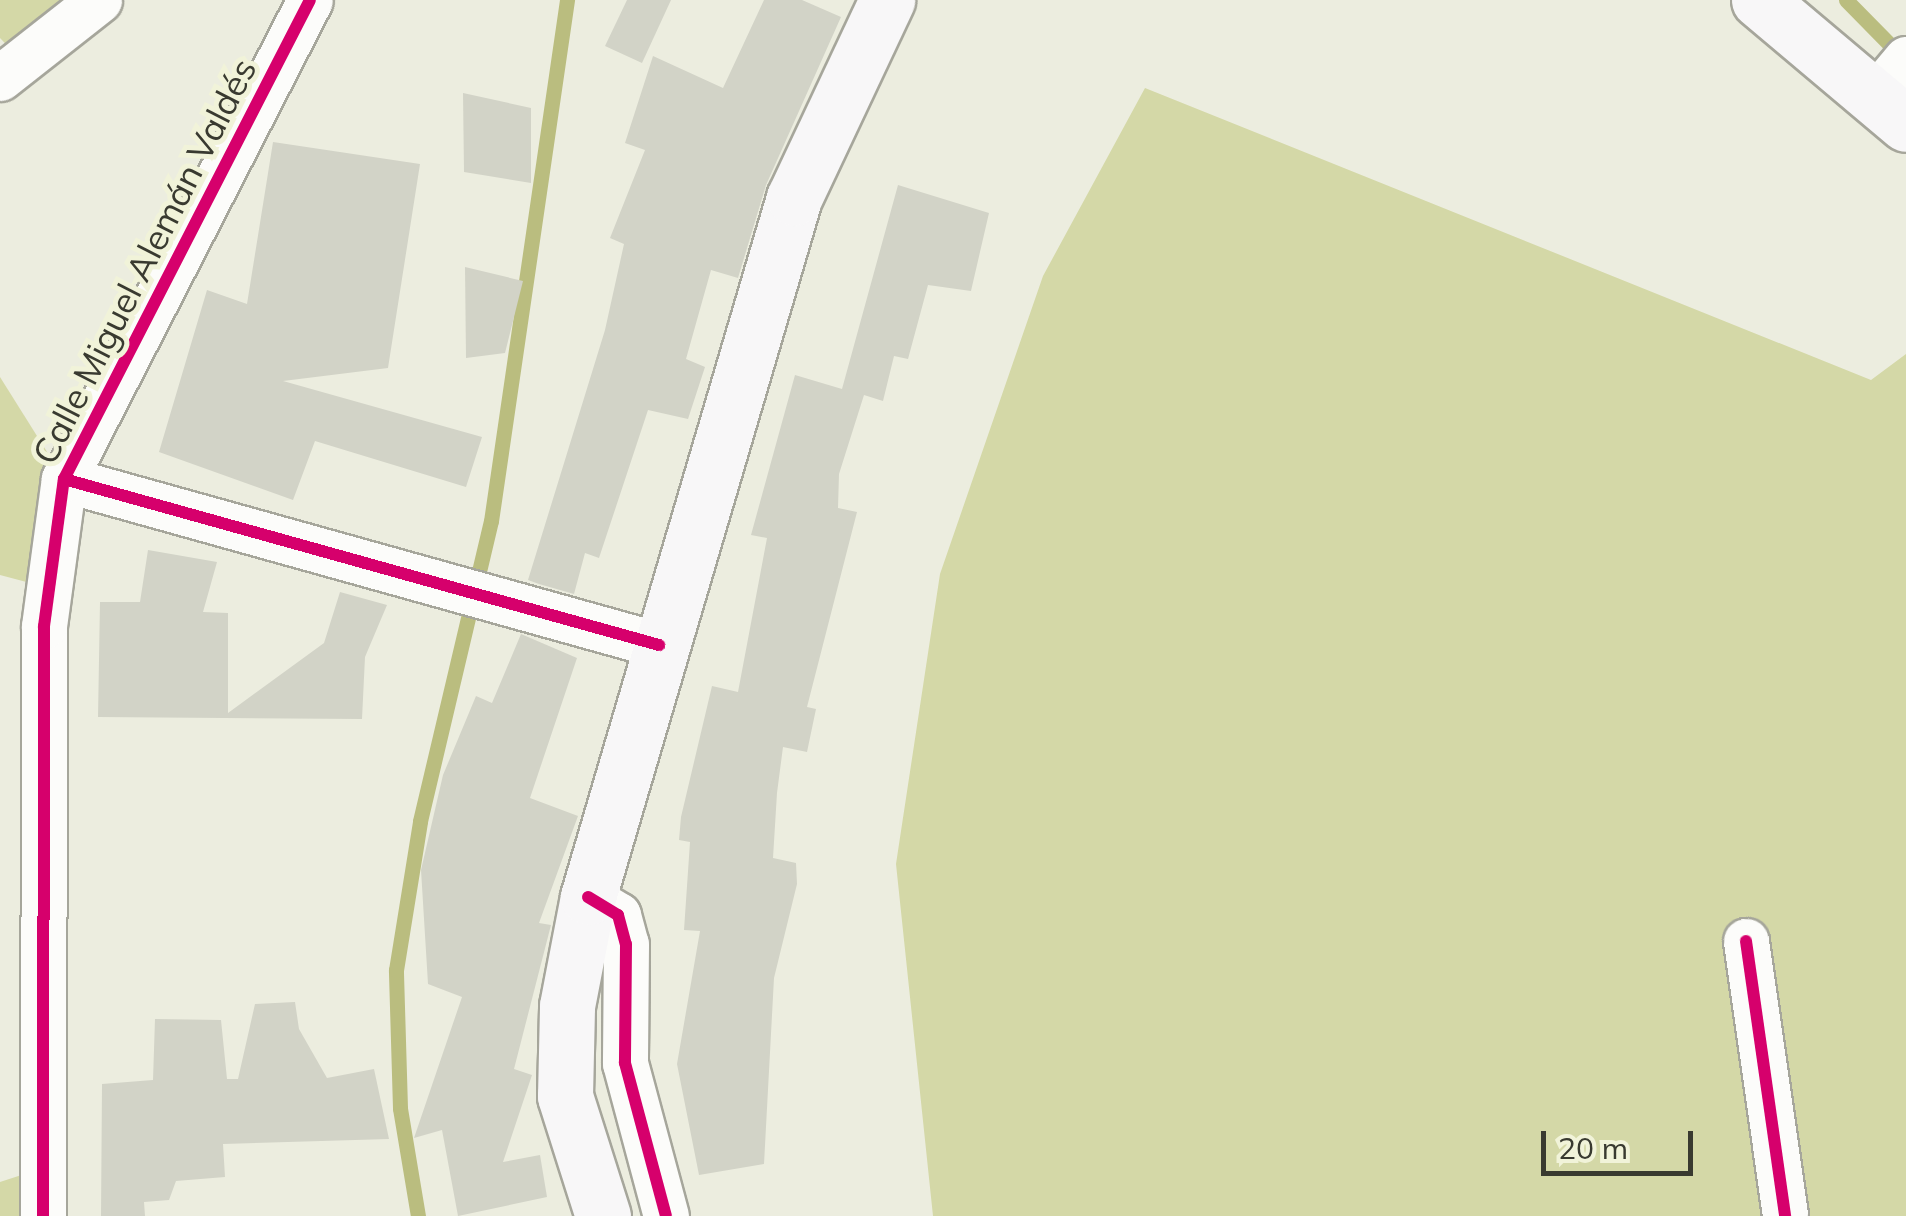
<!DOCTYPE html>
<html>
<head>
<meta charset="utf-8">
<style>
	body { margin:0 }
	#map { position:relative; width:1906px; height:1216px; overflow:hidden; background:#eceddf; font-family:Mulish,sans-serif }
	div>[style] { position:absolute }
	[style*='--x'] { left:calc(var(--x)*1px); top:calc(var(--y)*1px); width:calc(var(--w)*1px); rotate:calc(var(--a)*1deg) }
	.green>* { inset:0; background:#d4d8a7 }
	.stream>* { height:15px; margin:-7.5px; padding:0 7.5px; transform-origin:7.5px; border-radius:7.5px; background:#babd7f }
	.building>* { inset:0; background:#d2d3c7 }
	.roads { filter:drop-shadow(2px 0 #a6a69b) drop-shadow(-2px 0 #a6a69b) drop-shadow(0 2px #a6a69b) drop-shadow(0 -2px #a6a69b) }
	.street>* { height:45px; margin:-22.5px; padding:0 22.5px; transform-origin:22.5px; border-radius:22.5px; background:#fcfcfa }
	.secondary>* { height:55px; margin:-27.5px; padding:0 27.5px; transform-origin:27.5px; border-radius:27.5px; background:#f8f7f8 }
	.cycleway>* { height:12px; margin:-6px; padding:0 6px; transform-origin:6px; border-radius:6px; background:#d6006c }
	span { translate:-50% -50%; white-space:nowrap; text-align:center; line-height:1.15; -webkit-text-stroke:10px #f1f3d9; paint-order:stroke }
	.street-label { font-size:35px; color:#393a30 }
	.scale { position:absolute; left:1541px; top:1131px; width:152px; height:45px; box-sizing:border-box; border:5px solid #393a30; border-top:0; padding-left:12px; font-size:30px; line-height:35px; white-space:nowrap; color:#393a30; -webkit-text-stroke:8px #f1f3d9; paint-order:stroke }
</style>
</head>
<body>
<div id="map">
	<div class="green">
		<i style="clip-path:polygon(0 0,99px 0,23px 62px,0 38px)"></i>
		<i style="clip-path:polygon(1145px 88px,1871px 380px,1906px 354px,1906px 1216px,933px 1216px,896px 864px,940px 574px,1043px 276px)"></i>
		<i style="clip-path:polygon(0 377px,64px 479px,49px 588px,0 575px)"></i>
		<i style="clip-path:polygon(43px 1168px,43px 1216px,0 1216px,0 1182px)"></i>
	</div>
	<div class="stream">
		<i style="--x:1846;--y:0;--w:81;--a:45.5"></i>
		<i style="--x:418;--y:1216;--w:109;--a:-99.5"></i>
		<i style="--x:400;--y:1108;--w:138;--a:-91.7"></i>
		<i style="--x:396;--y:970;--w:151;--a:-80.8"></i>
		<i style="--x:420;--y:821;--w:308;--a:-76.7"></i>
		<i style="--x:491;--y:521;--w:527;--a:-81.7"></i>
	</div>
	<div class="building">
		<i style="clip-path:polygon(627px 0,671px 0,642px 63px,605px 46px)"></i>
		<i style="clip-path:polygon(764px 0,802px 0,841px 17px,766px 185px,738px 278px,711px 270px,686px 359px,705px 367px,688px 419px,648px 410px,599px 558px,585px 553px,574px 594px,539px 584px,528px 580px,605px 330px,624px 244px,610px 238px,645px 150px,625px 143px,653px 56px,723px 88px)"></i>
		<i style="clip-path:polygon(463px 93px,531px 108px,531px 183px,464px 172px)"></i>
		<i style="clip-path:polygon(273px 142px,420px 164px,388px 368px,283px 381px,482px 437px,466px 487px,315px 441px,293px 500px,159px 452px,207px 290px,247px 304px)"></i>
		<i style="clip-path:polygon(898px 185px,989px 213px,971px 291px,928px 285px,908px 359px,894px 356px,883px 401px,864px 395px,839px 474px,838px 508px,857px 512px,807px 707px,816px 709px,807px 752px,783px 747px,777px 793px,773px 858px,796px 863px,797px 884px,774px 978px,764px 1164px,699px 1175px,677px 1064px,700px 931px,684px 930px,690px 842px,679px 840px,681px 817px,712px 686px,738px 692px,767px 538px,751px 535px,795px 375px,842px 389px)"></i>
		<i style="clip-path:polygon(465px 267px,523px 281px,505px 353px,466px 358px)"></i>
		<i style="clip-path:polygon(148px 550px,217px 562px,203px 612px,228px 613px,228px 713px,324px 643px,340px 592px,387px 605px,365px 657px,362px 719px,98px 717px,100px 602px,140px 602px)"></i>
		<i style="clip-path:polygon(521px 634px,577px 658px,530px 798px,578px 816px,539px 923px,551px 925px,514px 1069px,532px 1075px,503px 1162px,540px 1155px,547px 1197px,458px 1216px,442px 1130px,414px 1138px,462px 997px,428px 984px,421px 870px,443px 775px,476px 696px,492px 703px)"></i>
		<i style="clip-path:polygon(295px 1002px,299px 1029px,327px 1078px,374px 1069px,389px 1139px,223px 1144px,225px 1177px,176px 1181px,169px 1200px,144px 1202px,145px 1216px,101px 1216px,102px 1084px,153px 1080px,155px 1019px,221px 1020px,227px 1079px,238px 1079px,255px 1004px)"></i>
	</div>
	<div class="roads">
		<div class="street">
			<i style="--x:0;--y:78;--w:126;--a:-38.2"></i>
			<i style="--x:1876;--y:95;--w:47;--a:-50.2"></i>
			<i style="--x:64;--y:479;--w:618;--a:15.59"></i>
			<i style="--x:588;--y:897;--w:35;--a:31"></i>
			<i style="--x:618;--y:915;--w:30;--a:75"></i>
			<i style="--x:626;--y:944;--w:119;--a:90.5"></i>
			<i style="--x:625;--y:1063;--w:158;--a:75"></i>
			<i style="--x:1746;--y:941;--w:278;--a:81.9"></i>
			<i style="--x:43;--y:1216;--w:590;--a:-89.9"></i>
			<i style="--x:44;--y:626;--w:148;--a:-82.3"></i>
			<i style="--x:64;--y:479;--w:538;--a:-62.82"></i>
		</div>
		<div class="secondary">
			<i style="--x:1759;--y:0;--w:192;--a:40.1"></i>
			<i style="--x:603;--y:1216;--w:126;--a:-107.6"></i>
			<i style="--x:565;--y:1096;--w:90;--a:-88.7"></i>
			<i style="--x:567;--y:1006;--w:111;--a:-79.1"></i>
			<i style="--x:588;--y:897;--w:729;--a:-73.58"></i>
			<i style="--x:794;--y:198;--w:219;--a:-64.8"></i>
		</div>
	</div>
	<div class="cycleway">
		<i style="--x:64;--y:479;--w:618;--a:15.59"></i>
		<i style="--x:588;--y:897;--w:35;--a:31"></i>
		<i style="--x:618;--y:915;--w:30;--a:75"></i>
		<i style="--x:626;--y:944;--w:119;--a:90.5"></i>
		<i style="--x:625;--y:1063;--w:158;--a:75"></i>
		<i style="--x:1746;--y:941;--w:278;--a:81.9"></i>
		<i style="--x:43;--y:1216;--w:590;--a:-89.9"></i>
		<i style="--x:44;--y:626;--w:148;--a:-82.3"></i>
		<i style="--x:64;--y:479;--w:538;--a:-62.82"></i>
	</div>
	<div class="street-label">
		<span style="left:144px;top:261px;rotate:-63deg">Calle Miguel Alemán Valdés</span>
	</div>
	<div class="scale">20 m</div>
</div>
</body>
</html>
